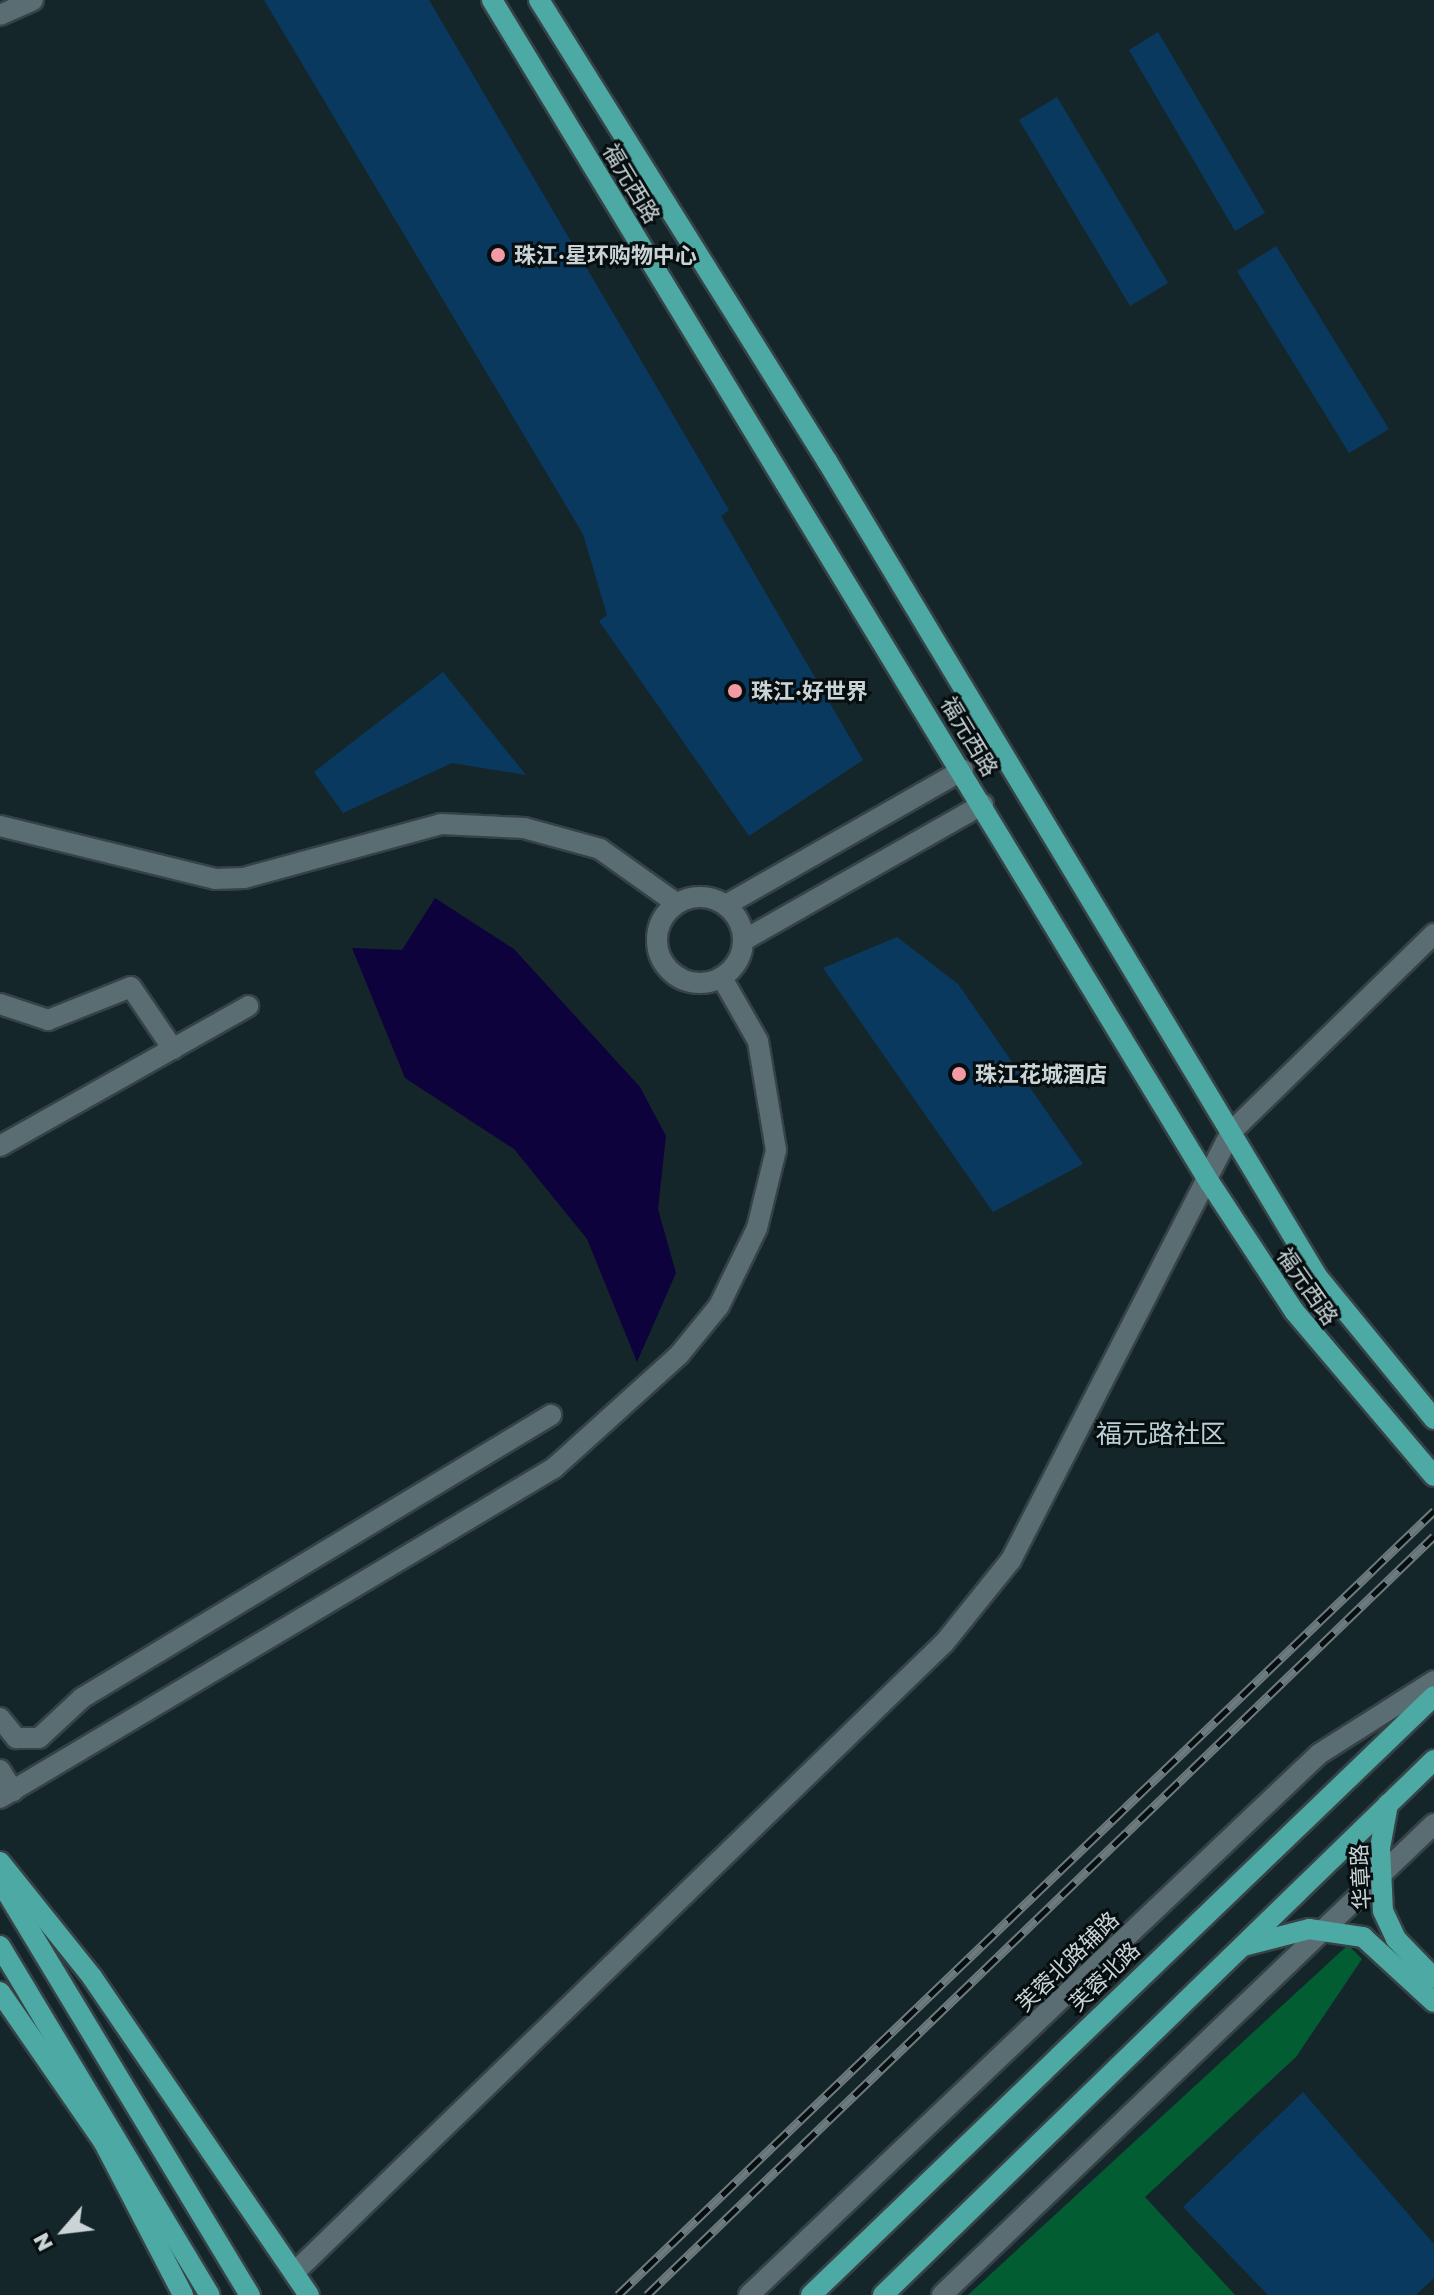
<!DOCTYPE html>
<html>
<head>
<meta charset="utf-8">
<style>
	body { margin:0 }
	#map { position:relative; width:1434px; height:2295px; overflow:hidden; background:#15262b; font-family:"Golos Text","Noto Sans SC",sans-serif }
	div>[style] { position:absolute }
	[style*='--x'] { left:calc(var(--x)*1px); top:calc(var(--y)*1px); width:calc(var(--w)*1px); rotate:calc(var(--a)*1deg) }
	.forest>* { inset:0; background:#035d33 }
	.water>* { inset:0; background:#0d023c }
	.building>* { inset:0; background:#0a395f }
	.roads { filter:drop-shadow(2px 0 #364246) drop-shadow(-2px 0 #364246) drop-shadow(0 2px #364246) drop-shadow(0 -2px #364246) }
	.minor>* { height:20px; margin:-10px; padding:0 10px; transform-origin:10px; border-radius:10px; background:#5a6d72 }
	.minor>.ring { margin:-10px; padding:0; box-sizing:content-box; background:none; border:20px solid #5a6d72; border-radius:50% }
	.major>* { height:20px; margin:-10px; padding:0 10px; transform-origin:10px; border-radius:10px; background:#4da9a3 }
	.rail>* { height:9px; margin-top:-4.5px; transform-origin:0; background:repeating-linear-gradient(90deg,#070e10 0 18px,#6d7b7f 0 36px); box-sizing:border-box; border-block:2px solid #6d7b7f }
	.dots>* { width:22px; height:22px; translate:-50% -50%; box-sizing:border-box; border:4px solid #070e10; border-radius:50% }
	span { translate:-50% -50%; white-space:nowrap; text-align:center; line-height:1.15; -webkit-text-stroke:6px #070e10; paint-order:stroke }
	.street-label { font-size:22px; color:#cad4d7 }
	.poi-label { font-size:22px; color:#cad4d7; font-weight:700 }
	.left { translate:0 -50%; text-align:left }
	.quarter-label { font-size:26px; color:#bacfd5 }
	.north { position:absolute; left:24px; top:2191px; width:80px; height:80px; -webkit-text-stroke:6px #070e10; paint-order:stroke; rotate:242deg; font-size:22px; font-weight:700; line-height:32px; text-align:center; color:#cad4d7 }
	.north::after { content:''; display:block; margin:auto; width:28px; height:36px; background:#cad4d7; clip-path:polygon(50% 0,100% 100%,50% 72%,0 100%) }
</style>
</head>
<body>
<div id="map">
	<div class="forest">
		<i style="clip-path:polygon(1348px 1945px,1362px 1959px,1296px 2057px,1145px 2197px,1235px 2295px,968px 2295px)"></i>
	</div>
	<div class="water">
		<i style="clip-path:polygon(435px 898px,514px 949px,640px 1087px,666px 1136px,658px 1209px,676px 1273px,637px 1362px,587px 1239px,514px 1149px,405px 1078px,352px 948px,402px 950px)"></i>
	</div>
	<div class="building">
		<i style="clip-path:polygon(264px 0,429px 0,729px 510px,721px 516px,863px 760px,749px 836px,599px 621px,607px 615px,583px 534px)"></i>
		<i style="clip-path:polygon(1158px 32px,1265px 213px,1235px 231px,1129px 50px)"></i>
		<i style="clip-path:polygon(1057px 97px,1168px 283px,1130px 306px,1019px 120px)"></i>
		<i style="clip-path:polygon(1276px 246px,1389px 429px,1349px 453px,1237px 271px)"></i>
		<i style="clip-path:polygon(443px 672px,526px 775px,452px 763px,343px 813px,314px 772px)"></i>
		<i style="clip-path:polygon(897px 937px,958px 984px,1083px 1164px,993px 1212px,823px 968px)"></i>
		<i style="clip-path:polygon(1303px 2092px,1434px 2244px,1434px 2278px,1416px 2295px,1268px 2295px,1183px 2207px)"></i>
	</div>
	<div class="roads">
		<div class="minor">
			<i style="--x:0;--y:15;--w:36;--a:-24"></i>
			<i style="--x:0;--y:826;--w:221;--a:13.8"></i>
			<i style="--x:215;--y:879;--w:29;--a:-2"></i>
			<i style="--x:244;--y:878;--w:204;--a:-15.3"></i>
			<i style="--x:441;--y:824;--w:83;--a:2.8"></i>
			<i style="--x:524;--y:828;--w:79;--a:15.4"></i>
			<i style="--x:600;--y:849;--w:93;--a:35.4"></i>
			<i class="ring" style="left:657px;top:897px;width:66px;height:66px"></i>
			<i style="--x:726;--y:905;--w:273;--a:-29.7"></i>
			<i style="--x:744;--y:940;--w:275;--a:-29.6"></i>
			<i style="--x:0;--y:1004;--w:51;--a:18.4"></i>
			<i style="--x:48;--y:1020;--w:89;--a:-21.7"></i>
			<i style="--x:131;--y:987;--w:75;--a:55.9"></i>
			<i style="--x:0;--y:1146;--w:285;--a:-29.4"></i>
			<i style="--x:0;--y:1718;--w:26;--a:51"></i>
			<i style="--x:16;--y:1738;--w:23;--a:0"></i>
			<i style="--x:39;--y:1738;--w:59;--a:-42.9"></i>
			<i style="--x:82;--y:1698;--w:548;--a:-31.11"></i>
			<i style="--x:0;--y:1770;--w:25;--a:58"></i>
			<i style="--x:0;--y:1798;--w:645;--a:-30.78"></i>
			<i style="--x:554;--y:1468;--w:169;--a:-42.1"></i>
			<i style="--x:679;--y:1355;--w:63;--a:-50.8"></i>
			<i style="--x:719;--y:1306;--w:87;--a:-64"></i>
			<i style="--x:757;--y:1228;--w:80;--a:-76.3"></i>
			<i style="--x:776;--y:1150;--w:110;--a:-99.4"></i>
			<i style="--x:758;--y:1041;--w:73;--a:-119.7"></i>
			<i style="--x:297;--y:2270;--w:902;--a:-44.1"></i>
			<i style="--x:945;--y:1642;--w:105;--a:-51.2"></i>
			<i style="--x:1011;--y:1560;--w:481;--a:-62.8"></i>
			<i style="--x:1231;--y:1132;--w:284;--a:-44.3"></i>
			<i style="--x:749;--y:2295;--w:786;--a:-43.5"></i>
			<i style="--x:1319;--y:1754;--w:136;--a:-32.4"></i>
			<i style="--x:942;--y:2295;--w:681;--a:-43.75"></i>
		</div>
		<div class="major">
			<i style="--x:492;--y:0;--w:1384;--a:58.75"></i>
			<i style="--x:1210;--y:1183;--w:153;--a:56.7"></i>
			<i style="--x:1294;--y:1311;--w:216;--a:49.7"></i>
			<i style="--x:539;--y:0;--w:544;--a:58.01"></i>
			<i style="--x:827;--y:461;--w:951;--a:58.98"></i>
			<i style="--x:1317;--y:1276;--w:185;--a:50.7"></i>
			<i style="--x:1388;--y:1804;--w:45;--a:100.3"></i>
			<i style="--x:1380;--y:1848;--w:63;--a:87.3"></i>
			<i style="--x:1383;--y:1911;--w:31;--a:65"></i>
			<i style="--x:1396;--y:1939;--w:54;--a:45.7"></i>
			<i style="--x:0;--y:1862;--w:147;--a:51.3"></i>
			<i style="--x:92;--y:1977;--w:385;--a:55.7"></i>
			<i style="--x:0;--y:1881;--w:484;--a:58.9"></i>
			<i style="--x:0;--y:1946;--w:407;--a:59"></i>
			<i style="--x:1243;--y:1946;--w:68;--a:-14.4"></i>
			<i style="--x:1309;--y:1929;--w:55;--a:8.4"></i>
			<i style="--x:1363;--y:1937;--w:96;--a:42.5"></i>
			<i style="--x:0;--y:1992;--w:183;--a:55.4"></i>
			<i style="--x:104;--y:2143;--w:171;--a:62.5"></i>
			<i style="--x:811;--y:2295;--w:864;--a:-43.87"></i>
			<i style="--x:883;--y:2295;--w:768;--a:-44.16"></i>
		</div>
	</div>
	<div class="rail">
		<i style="--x:618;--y:2295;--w:1132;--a:-43.85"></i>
		<i style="--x:647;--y:2295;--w:1093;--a:-43.96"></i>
	</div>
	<div class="dots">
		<i style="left:498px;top:255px;background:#f49aa5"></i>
		<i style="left:735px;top:691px;background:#f49aa5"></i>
		<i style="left:959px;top:1074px;background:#f49aa5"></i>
	</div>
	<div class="street-label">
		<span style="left:632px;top:183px;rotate:59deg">福元西路</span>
		<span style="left:970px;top:736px;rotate:59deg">福元西路</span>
		<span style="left:1308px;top:1286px;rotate:55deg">福元西路</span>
		<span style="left:1360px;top:1877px;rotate:-93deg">华章路</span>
		<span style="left:1067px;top:1961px;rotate:-44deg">芙蓉北路辅路</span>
		<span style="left:1104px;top:1976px;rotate:-44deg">芙蓉北路</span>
	</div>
	<div class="poi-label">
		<span class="left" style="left:514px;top:255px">珠江·星环购物中心</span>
		<span class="left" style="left:751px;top:691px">珠江·好世界</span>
		<span class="left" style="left:975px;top:1074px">珠江花城酒店</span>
	</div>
	<div class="quarter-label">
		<span style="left:1161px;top:1434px">福元路社区</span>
	</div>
	<div class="north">N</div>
</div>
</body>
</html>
